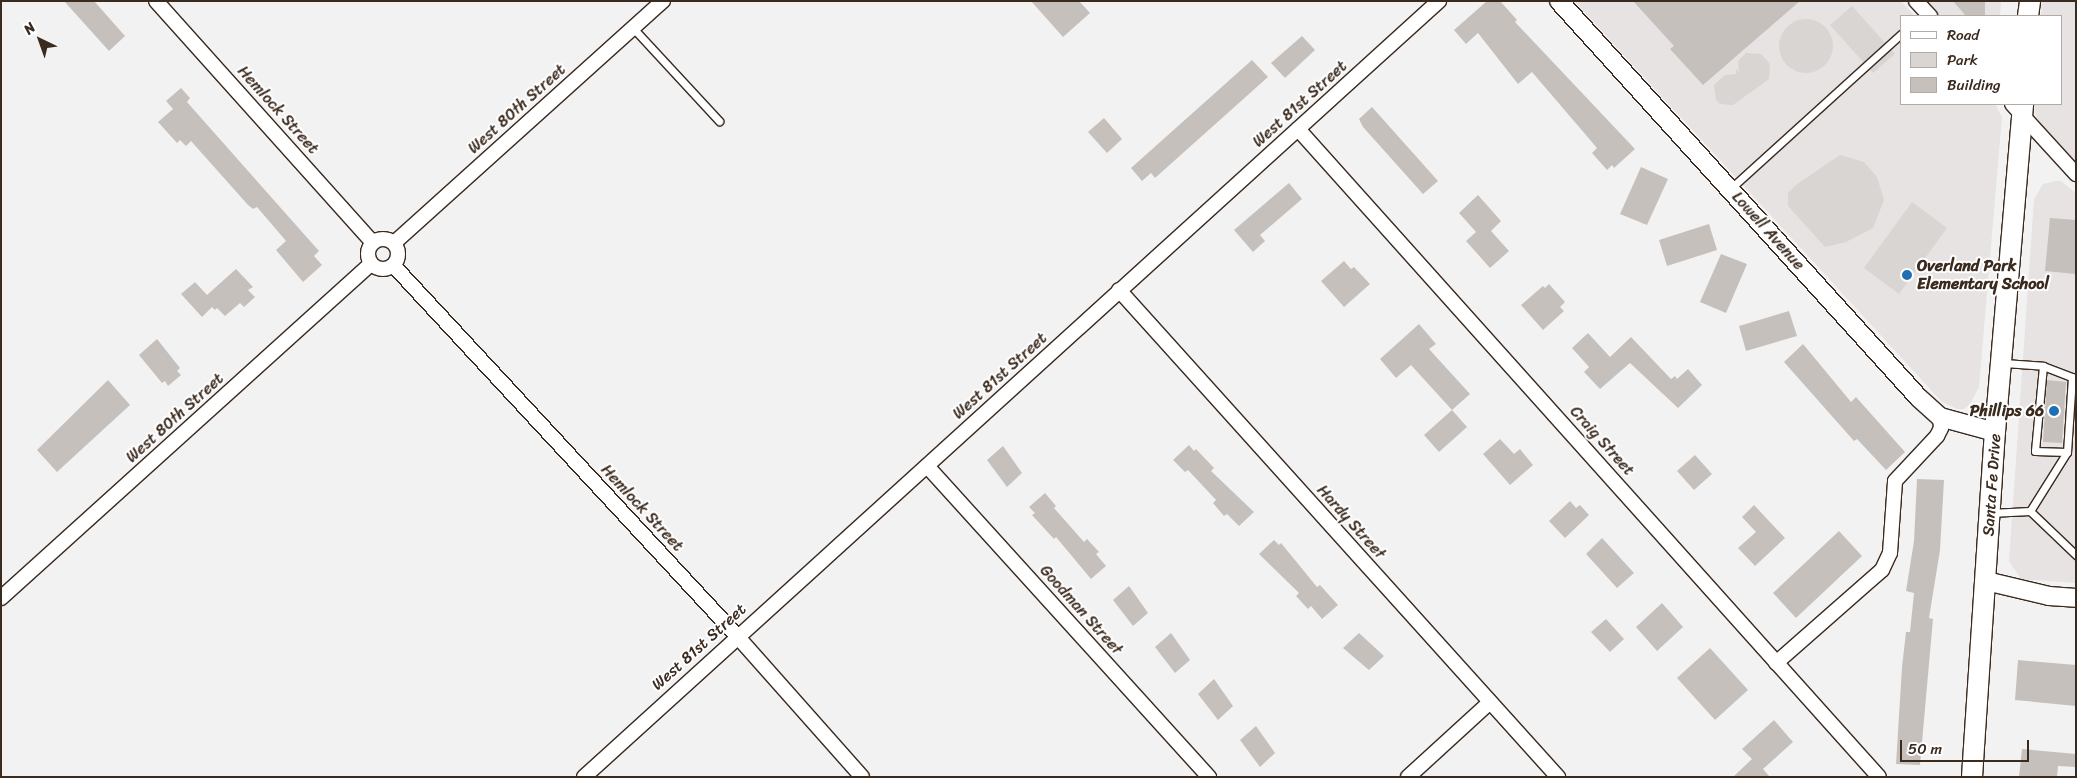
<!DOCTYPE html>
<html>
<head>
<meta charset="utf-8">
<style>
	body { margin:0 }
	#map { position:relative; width:2077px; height:778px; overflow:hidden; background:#f3f2f2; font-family:Sriracha,sans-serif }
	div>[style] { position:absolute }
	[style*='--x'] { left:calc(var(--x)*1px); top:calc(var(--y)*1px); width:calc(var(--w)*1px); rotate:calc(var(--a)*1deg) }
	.built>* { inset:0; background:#e6e3e2 }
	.green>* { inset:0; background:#d8d5d2 }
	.round { border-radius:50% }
	.building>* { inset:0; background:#c6c0bd }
	.roads { filter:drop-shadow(1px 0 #3b2a1e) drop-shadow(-1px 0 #3b2a1e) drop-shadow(0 1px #3b2a1e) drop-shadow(0 -1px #3b2a1e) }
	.service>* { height:7px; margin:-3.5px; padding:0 3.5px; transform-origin:3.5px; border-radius:3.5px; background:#fff }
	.minor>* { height:14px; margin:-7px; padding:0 7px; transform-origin:7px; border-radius:7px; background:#fff }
	.minor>.ring { margin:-7px; padding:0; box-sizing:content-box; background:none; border:14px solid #fff; border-radius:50% }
	.tertiary>* { height:18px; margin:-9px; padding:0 9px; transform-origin:9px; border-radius:9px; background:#fff }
	.secondary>* { height:20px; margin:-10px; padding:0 10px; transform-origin:10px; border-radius:10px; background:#fff }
	.dots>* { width:14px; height:14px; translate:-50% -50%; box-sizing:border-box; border:2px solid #fff; border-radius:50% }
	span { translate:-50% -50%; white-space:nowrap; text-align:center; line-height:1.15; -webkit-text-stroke:4px #fff; paint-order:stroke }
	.street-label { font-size:16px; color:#3b2a1e }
	.poi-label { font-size:16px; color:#3b2a1e; font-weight:700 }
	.left { translate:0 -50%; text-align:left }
	.right { translate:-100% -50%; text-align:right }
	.frame { position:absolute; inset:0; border:2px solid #3b2a1e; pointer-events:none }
	.legend { position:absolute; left:1900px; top:15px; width:162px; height:90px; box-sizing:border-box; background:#fff; border:1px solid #b1aaa5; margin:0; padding:6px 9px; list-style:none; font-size:15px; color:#3b2a1e }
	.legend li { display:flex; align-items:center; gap:10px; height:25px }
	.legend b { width:25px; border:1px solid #b1aaa5 }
	.north { position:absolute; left:15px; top:15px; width:50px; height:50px; -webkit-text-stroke:4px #fff; paint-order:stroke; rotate:318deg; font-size:14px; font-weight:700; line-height:20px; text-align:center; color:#3b2a1e }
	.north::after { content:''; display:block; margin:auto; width:18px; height:22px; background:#3b2a1e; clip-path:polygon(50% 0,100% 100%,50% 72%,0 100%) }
	.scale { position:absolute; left:1900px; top:740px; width:129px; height:22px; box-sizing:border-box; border:2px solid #3b2a1e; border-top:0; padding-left:6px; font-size:15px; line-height:18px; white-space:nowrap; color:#3b2a1e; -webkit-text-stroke:4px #fff; paint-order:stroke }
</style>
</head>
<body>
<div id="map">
	<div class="built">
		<i style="clip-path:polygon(1574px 1px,1901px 1px,1915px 16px,1901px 16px,1901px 104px,1995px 104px,2002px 117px,1979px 387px,1970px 404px,1964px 409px,1957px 409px,1942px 402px)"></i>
		<i style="clip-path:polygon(1925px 1px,2001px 1px,2000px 16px,1938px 16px)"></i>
		<i style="clip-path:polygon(2042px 1px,2076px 1px,2076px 164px,2036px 117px,2034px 104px,2061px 104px,2061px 16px,2041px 16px)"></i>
		<i style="clip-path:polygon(2055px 181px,2061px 181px,2076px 193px,2076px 583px,2021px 579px,2009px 561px,2034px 199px,2043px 184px)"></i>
	</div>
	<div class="green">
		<i style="clip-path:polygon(1852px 6px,1895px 54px,1873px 73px,1830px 25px)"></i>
		<i class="round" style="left:1779px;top:19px;width:54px;height:54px"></i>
		<i style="clip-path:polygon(1746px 53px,1761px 54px,1770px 64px,1769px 79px,1733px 105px,1720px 104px,1716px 100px,1714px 85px,1725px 75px,1736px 74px,1736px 69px,1739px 72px,1738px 61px)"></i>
		<i style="clip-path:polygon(1840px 155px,1864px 162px,1877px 177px,1884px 200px,1873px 228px,1846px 242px,1825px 247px,1788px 206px,1788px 193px,1797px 184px)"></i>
		<i style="clip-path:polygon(1912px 202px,1947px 228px,1899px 294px,1864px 268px)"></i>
	</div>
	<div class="building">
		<i style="clip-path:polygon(64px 1px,94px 1px,125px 36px,109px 51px)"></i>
		<i style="clip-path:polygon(1031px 1px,1079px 1px,1090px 13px,1063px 37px)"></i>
		<i style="clip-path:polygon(1487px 1px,1500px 1px,1517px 20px,1515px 22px,1635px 149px,1614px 168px,1612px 165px,1607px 170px,1592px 153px,1597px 148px,1532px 72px,1518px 84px,1478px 33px,1466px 44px,1454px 30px)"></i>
		<i style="clip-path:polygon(1633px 1px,1800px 1px,1703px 85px,1670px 49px,1674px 46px)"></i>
		<i style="clip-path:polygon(1953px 1px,1985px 1px,1985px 16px,1966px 16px)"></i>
		<i style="clip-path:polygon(1302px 36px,1315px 50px,1285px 78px,1271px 63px)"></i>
		<i style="clip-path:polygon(1252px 60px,1268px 77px,1155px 178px,1151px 173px,1142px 181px,1131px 168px)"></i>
		<i style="clip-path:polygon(181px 88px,190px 98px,187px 102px,319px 251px,314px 256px,322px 265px,303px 282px,276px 250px,286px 241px,257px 207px,253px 209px,248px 205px,191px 141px,186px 146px,180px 140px,177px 143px,158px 122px,173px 109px,166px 101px)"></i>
		<i style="clip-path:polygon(1372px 107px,1438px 181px,1423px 194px,1363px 127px,1359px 119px)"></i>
		<i style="clip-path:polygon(1104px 118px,1122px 139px,1107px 153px,1088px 132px)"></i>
		<i style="clip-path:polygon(1641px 167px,1668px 179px,1647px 225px,1620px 214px)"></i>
		<i style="clip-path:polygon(1289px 183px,1302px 199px,1260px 235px,1265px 241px,1253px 252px,1234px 230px)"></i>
		<i style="clip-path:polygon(1478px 195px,1501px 221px,1491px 231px,1509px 251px,1490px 268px,1466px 241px,1476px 232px,1459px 213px)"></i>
		<i style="clip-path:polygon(2050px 218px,2076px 220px,2076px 274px,2045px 271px)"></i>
		<i style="clip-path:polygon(1709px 224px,1717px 250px,1667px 266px,1659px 240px)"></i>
		<i style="clip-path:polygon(1721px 254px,1747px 264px,1726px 313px,1700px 302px)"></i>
		<i style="clip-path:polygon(1344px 261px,1351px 269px,1354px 267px,1370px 284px,1344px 307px,1321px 281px)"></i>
		<i style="clip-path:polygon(236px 269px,253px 287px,248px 290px,255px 297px,244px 307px,240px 303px,225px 316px,217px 308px,215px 310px,212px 307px,202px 317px,181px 294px,195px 282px,207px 295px)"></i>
		<i style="clip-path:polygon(1549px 284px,1565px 302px,1560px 307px,1564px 311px,1543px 330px,1521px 305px,1543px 286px,1545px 288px)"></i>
		<i style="clip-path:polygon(1789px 311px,1797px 336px,1746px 351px,1739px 326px)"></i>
		<i style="clip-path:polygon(1419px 324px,1436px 344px,1429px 349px,1470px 394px,1452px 410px,1411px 365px,1396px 378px,1380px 359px)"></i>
		<i style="clip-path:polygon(1588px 333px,1610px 357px,1631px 337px,1671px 379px,1675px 376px,1677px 379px,1688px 369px,1702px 385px,1678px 408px,1630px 363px,1600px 389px,1584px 372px,1589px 367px,1572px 348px)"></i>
		<i style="clip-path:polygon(157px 339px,180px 368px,177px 371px,181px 375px,168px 386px,165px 381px,162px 383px,139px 355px)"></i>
		<i style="clip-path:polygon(1803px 344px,1851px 402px,1856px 397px,1905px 452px,1886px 470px,1857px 439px,1854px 441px,1784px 362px)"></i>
		<i style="clip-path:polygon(108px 380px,130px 405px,57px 472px,37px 450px)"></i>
		<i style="clip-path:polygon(2047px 380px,2066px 382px,2062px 443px,2043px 442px)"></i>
		<i style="clip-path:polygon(1452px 410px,1467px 427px,1439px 452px,1424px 435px)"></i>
		<i style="clip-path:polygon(1500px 439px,1514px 454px,1520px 449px,1533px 465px,1510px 485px,1483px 454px)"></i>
		<i style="clip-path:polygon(1189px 445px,1194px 451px,1196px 449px,1214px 468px,1211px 471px,1254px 512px,1239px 526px,1227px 514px,1224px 516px,1213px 503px,1216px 500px,1188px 470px,1185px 472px,1173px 460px)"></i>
		<i style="clip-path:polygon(1003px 446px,1022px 473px,1007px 487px,987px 460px)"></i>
		<i style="clip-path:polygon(1695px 455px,1712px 474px,1694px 490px,1677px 471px)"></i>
		<i style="clip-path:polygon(1917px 479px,1944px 480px,1940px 550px,1929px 618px,1933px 619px,1920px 765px,1896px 764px,1902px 667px,1906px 632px,1910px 632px,1914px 593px,1906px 591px,1914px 541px)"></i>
		<i style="clip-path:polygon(1045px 493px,1056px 506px,1054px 508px,1084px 542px,1087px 539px,1099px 552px,1096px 554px,1106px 566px,1091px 579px,1056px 537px,1054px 539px,1032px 515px,1035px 513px,1029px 507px)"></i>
		<i style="clip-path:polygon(1570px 501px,1576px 508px,1580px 505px,1589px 515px,1565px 538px,1549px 521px)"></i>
		<i style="clip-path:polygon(1754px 505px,1785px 538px,1755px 566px,1738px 548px,1756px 532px,1742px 517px)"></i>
		<i style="clip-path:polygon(1839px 531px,1862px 556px,1796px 618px,1773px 593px)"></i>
		<i style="clip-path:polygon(1602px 538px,1634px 573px,1617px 588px,1586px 554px)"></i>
		<i style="clip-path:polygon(1274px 540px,1279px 545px,1281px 543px,1317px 587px,1320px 585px,1338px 605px,1322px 619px,1311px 606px,1308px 609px,1296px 596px,1299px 593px,1259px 554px)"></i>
		<i style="clip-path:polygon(1129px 586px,1148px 613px,1133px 626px,1113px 600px)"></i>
		<i style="clip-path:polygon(1662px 603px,1683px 627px,1657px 651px,1636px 627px)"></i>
		<i style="clip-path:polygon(1606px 619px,1624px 639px,1610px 652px,1591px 632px)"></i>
		<i style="clip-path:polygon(1171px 633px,1190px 660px,1175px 673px,1155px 647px)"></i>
		<i style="clip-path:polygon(1359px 633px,1384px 656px,1369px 670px,1343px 648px)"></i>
		<i style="clip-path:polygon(1710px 648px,1748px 690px,1715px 720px,1677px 678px)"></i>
		<i style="clip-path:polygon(2018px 660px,2076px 665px,2076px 706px,2015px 700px)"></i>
		<i style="clip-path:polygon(1214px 679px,1233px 706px,1218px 720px,1198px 694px)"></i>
		<i style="clip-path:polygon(1774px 720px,1793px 742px,1763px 769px,1770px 777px,1733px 777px,1752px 759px,1742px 749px)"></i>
		<i style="clip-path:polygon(1256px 726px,1275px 753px,1260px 767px,1240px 740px)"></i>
		<i style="clip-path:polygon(2022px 749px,2076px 754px,2076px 767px,2058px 766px,2057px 777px,2019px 777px)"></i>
	</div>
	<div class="roads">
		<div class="service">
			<i style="--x:633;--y:28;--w:127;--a:47.2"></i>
			<i style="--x:1730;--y:189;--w:231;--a:-42.2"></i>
			<i style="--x:2004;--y:363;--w:39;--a:4"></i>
			<i style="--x:2043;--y:366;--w:31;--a:21"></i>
			<i style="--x:2072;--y:377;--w:75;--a:93.8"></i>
			<i style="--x:2067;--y:452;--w:70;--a:122.1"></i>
			<i style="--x:2043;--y:366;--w:85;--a:95.4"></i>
			<i style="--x:2035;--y:451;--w:32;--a:2"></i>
			<i style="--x:1990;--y:513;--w:40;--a:-2.9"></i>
			<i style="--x:2030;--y:511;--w:64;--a:43.7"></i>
		</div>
		<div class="minor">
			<i style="--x:156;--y:1;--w:325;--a:48.1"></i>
			<i style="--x:1916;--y:1;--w:21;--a:47"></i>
			<i style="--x:2012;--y:104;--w:95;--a:47.6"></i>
			<i style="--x:1298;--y:129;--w:870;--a:48.12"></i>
			<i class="ring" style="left:368px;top:239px;width:16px;height:16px"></i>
			<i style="--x:394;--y:243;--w:362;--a:-42"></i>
			<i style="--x:393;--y:265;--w:506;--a:47.16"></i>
			<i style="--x:737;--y:636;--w:188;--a:48.4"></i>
			<i style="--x:1119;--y:290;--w:656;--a:47.97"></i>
			<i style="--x:927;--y:466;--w:420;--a:47.8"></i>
			<i style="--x:1;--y:598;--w:498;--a:-42.1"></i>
			<i style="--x:1776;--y:663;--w:141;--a:-41.3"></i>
			<i style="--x:1882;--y:570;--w:19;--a:-65"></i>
			<i style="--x:1890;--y:553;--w:72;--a:-86"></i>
			<i style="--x:1895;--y:481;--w:62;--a:-47"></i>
			<i style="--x:1937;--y:436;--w:9;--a:-63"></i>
			<i style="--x:1941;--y:428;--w:11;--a:-95"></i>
			<i style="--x:584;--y:777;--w:1155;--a:-42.23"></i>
			<i style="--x:1408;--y:777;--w:111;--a:-42.4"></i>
		</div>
		<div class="tertiary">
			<i style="--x:1559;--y:1;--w:536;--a:47.8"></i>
			<i style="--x:1919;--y:398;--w:28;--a:42"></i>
			<i style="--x:1940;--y:417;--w:57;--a:15.3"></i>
			<i style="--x:1986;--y:581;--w:65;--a:13.4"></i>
			<i style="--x:2049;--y:596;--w:27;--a:4"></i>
		</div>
		<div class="secondary">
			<i style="--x:2028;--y:16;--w:15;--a:-82"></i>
			<i style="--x:1972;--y:777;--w:346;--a:-86.2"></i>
			<i style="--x:1995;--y:432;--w:329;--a:-85.1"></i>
		</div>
	</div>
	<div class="dots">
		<i style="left:1907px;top:275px;background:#1f6fb2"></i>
		<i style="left:2054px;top:411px;background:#1f6fb2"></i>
	</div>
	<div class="street-label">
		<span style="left:1300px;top:104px;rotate:-42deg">West 81st Street</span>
		<span style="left:517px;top:109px;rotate:-42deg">West 80th Street</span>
		<span style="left:278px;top:110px;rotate:48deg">Hemlock Street</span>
		<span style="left:1768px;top:231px;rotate:48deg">Lowell Avenue</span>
		<span style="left:1000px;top:376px;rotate:-42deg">West 81st Street</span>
		<span style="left:175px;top:418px;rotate:-42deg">West 80th Street</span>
		<span style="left:1602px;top:441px;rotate:48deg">Craig Street</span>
		<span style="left:1992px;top:485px;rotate:-86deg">Santa Fe Drive</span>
		<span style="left:642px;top:508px;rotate:47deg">Hemlock Street</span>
		<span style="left:1351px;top:522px;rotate:48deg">Hardy Street</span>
		<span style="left:1081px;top:610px;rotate:48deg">Goodman Street</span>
		<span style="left:699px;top:647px;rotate:-42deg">West 81st Street</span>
	</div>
	<div class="poi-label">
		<span class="left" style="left:1917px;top:275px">Overland Park<br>Elementary School</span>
		<span class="right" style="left:2044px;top:411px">Phillips 66</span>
	</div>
	<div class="frame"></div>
	<ul class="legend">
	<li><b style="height:6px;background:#fff"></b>Road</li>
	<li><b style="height:14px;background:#d8d5d2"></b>Park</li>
	<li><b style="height:14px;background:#c6c0bd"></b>Building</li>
	</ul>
	<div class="north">N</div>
	<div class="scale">50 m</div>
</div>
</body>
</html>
